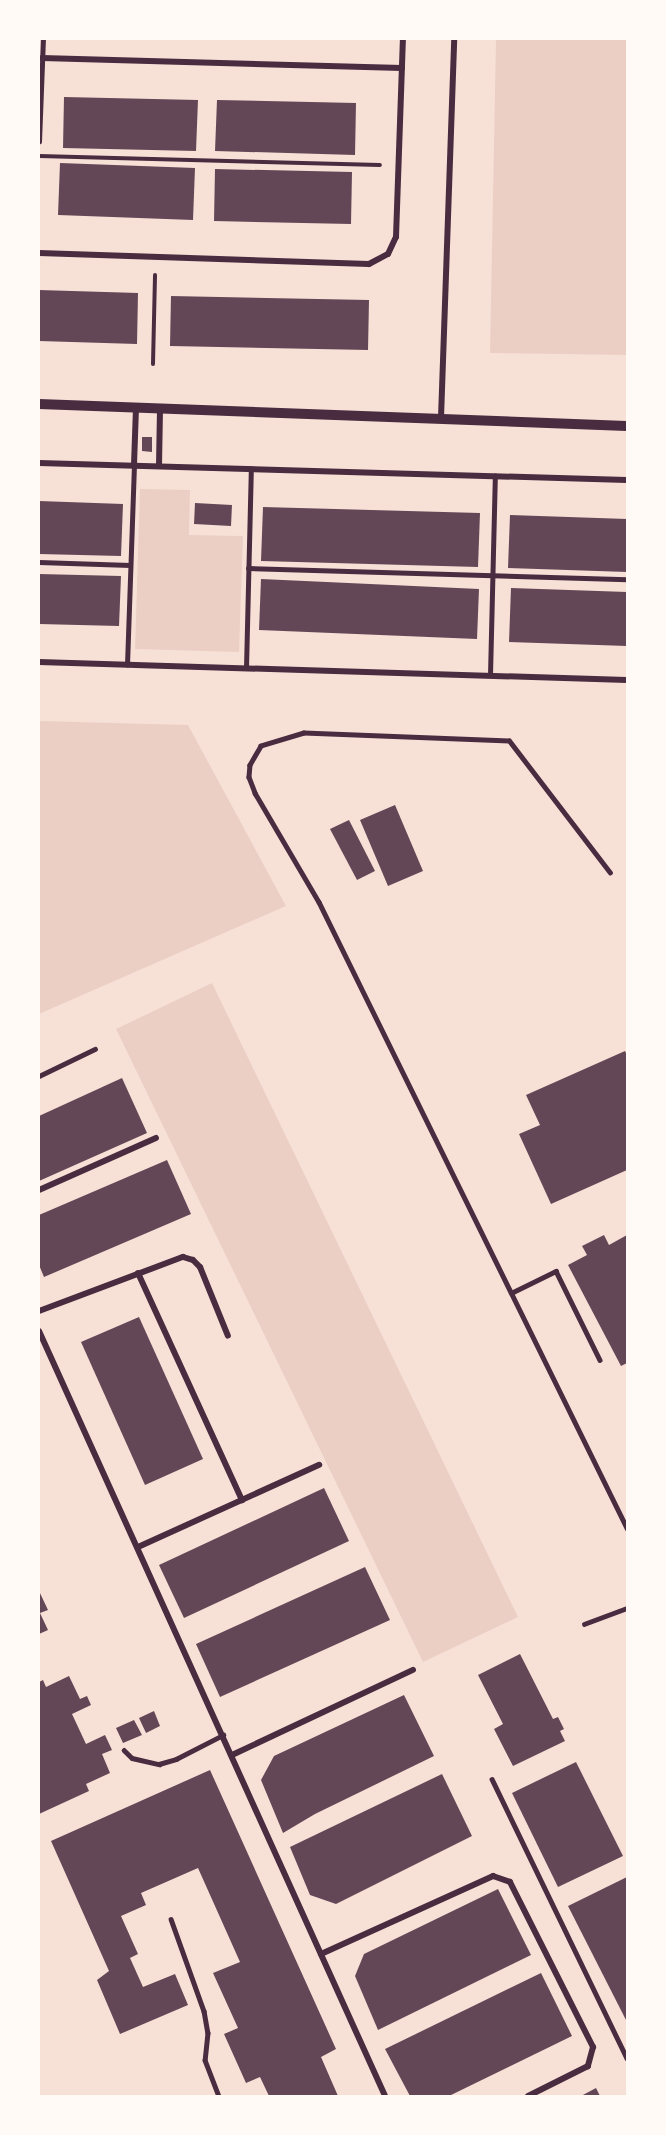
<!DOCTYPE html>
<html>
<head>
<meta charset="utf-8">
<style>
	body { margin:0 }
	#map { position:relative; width:666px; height:2135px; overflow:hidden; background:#f7e1d7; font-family:Roboto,sans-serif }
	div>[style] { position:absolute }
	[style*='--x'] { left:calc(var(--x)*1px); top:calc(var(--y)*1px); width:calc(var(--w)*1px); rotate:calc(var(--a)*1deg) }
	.green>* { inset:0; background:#ebcfc5 }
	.building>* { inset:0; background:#644757 }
	.path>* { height:4px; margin:-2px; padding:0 2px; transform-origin:2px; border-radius:2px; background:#4a2c40 }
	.service>* { height:4.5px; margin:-2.25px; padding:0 2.25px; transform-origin:2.25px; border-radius:2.25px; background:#4a2c40 }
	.minor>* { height:6px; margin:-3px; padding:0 3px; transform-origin:3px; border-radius:3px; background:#4a2c40 }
	.tertiary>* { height:10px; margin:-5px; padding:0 5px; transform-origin:5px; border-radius:5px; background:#4a2c40 }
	span { translate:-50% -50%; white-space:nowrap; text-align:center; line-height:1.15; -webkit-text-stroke:6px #fffaf5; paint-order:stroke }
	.frame { position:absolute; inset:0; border:40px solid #fffaf5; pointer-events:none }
</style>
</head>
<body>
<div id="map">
	<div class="green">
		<i style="clip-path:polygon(496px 39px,627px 39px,627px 355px,490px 353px)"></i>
		<i style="clip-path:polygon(140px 489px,190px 490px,189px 535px,243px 536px,239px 652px,135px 649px)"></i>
		<i style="clip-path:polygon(39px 721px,188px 725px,286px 906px,39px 1014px)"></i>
		<i style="clip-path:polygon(212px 983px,518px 1617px,423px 1662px,116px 1029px)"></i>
	</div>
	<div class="building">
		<i style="clip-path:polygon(64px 97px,198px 100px,196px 151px,63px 148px)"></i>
		<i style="clip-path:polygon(217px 100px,356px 103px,355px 155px,215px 151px)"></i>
		<i style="clip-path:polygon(60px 163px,195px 168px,193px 220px,58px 215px)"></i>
		<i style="clip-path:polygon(215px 169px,352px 172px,351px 224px,214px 221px)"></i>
		<i style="clip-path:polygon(39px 290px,138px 293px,137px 344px,39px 341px)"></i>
		<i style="clip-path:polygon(171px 296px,369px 300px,368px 350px,170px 346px)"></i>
		<i style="clip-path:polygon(142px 437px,152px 437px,152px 452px,142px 451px)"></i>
		<i style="clip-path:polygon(39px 501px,123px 504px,121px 556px,39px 554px)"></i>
		<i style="clip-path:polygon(195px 503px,232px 505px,231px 526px,194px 524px)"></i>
		<i style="clip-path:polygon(263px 507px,480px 513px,478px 567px,261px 561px)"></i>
		<i style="clip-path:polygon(510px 515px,627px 519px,627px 572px,508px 568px)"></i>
		<i style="clip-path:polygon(39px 574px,121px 576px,119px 626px,39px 624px)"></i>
		<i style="clip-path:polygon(261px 579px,479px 589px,477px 639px,259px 630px)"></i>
		<i style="clip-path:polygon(511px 588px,627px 592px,627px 646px,509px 642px)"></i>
		<i style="clip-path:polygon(395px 805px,423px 871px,388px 886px,360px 820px)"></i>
		<i style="clip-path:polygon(349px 820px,375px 871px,357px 880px,330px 829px)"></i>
		<i style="clip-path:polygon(625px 1051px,627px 1055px,627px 1170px,551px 1204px,519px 1134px,540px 1125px,526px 1095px)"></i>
		<i style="clip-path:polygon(122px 1078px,147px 1133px,39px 1181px,39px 1116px)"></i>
		<i style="clip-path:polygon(167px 1160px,191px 1214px,44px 1277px,39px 1265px,39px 1215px)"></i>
		<i style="clip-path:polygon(604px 1235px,609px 1245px,627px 1235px,627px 1363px,621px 1366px,568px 1265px,587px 1255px,582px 1246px)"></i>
		<i style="clip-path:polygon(139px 1317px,203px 1459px,145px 1485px,81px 1342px)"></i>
		<i style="clip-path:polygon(324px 1488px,349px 1541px,184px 1618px,159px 1565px)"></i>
		<i style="clip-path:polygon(365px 1567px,390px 1620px,220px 1697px,196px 1644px)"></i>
		<i style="clip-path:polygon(39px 1591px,48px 1610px,40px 1613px,48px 1630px,39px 1634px)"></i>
		<i style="clip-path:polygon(520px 1654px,553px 1719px,558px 1717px,564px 1729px,560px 1731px,565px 1741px,513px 1766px,494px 1729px,503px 1724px,478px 1675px)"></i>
		<i style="clip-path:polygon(69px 1676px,80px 1699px,87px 1696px,91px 1705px,72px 1714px,86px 1744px,105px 1735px,112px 1750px,102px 1754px,110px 1773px,86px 1784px,89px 1791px,39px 1814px,39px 1682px,43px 1680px,46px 1687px)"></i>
		<i style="clip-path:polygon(404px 1695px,434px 1756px,315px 1814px,283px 1833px,261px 1780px,274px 1756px)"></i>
		<i style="clip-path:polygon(154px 1711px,160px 1726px,146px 1733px,139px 1718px)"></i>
		<i style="clip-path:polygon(134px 1720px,142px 1735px,123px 1743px,116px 1728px)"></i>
		<i style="clip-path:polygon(576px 1762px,623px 1856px,558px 1887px,512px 1793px)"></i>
		<i style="clip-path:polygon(210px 1770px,336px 2049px,321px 2057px,338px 2096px,269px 2096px,260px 2077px,246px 2083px,224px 2034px,238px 2028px,213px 1973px,240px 1962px,198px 1868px,141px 1893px,146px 1905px,121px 1916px,138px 1954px,130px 1958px,143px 1987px,175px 1974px,188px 2005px,120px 2034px,97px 1980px,109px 1971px,51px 1841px)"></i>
		<i style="clip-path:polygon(442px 1774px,472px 1836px,336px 1904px,310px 1895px,290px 1847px)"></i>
		<i style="clip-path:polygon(627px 1877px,627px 2022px,568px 1906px)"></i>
		<i style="clip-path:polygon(498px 1889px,531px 1955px,378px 2030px,355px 1976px,364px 1954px)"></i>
		<i style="clip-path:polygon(541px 1973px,572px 2036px,449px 2096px,410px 2096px,385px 2049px)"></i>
		<i style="clip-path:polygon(596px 2088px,600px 2096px,581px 2096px)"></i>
	</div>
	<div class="path">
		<i style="--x:39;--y:156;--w:341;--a:1.5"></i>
		<i style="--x:153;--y:364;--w:89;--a:-88.7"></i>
	</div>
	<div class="service">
		<i style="--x:39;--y:142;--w:103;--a:-87.8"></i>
		<i style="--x:39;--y:562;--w:91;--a:1.9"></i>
		<i style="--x:248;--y:568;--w:379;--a:1.7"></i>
		<i style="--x:127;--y:665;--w:200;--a:-88"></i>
		<i style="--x:246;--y:668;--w:199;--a:-88.6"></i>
		<i style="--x:490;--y:675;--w:199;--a:-88.6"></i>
		<i style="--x:610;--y:873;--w:166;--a:-127.4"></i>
		<i style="--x:509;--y:741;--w:205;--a:-177.8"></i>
		<i style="--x:304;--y:733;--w:45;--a:163.2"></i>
		<i style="--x:261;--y:746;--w:22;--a:120"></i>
		<i style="--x:250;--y:765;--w:12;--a:95"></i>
		<i style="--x:249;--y:777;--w:17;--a:69"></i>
		<i style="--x:255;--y:793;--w:126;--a:59.6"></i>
		<i style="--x:319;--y:902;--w:698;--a:63.8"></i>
		<i style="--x:39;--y:1076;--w:62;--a:-25.7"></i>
		<i style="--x:511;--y:1293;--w:50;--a:-26.1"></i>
		<i style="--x:556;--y:1271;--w:99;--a:63.7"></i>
		<i style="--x:584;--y:1624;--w:46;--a:-20.4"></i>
		<i style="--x:124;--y:1750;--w:11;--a:45"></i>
		<i style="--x:132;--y:1758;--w:28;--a:13"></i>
		<i style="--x:159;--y:1764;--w:18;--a:-16"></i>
		<i style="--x:176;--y:1759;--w:53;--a:-27.1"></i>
		<i style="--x:492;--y:1779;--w:310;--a:64.2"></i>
		<i style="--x:171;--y:1919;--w:98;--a:70.3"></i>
		<i style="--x:204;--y:2011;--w:22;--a:80"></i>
		<i style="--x:208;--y:2033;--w:27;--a:96"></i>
		<i style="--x:205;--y:2060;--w:39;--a:69"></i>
	</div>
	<div class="minor">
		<i style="--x:42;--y:58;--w:360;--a:1.6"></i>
		<i style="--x:39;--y:253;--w:330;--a:1.9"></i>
		<i style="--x:369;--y:264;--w:21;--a:-28"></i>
		<i style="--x:388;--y:254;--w:19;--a:-65"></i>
		<i style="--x:396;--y:237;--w:198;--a:-88"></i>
		<i style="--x:441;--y:418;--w:379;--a:-88"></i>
		<i style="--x:39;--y:463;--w:588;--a:1.66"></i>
		<i style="--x:134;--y:465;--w:57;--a:-88"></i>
		<i style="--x:159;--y:466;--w:58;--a:-89"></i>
		<i style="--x:39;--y:662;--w:588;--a:1.75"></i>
		<i style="--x:39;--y:1190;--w:128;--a:-24"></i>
		<i style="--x:138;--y:1273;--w:250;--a:65.4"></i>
		<i style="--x:39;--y:1311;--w:154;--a:-20.6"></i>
		<i style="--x:183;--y:1257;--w:10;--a:17"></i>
		<i style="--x:193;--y:1260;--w:10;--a:45"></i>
		<i style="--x:200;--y:1267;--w:74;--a:67.9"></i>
		<i style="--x:39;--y:1331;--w:840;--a:65.66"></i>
		<i style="--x:138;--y:1547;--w:199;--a:-24.4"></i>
		<i style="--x:232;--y:1755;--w:200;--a:-25.2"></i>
		<i style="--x:321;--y:1954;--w:189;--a:-24.4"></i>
		<i style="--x:493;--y:1876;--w:18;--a:19"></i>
		<i style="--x:510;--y:1882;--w:185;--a:63.3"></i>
		<i style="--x:593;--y:2047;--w:20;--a:105"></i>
		<i style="--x:588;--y:2066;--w:67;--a:153.4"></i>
	</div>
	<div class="tertiary">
		<i style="--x:39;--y:404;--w:588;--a:2.14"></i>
	</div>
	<div class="frame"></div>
</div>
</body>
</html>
